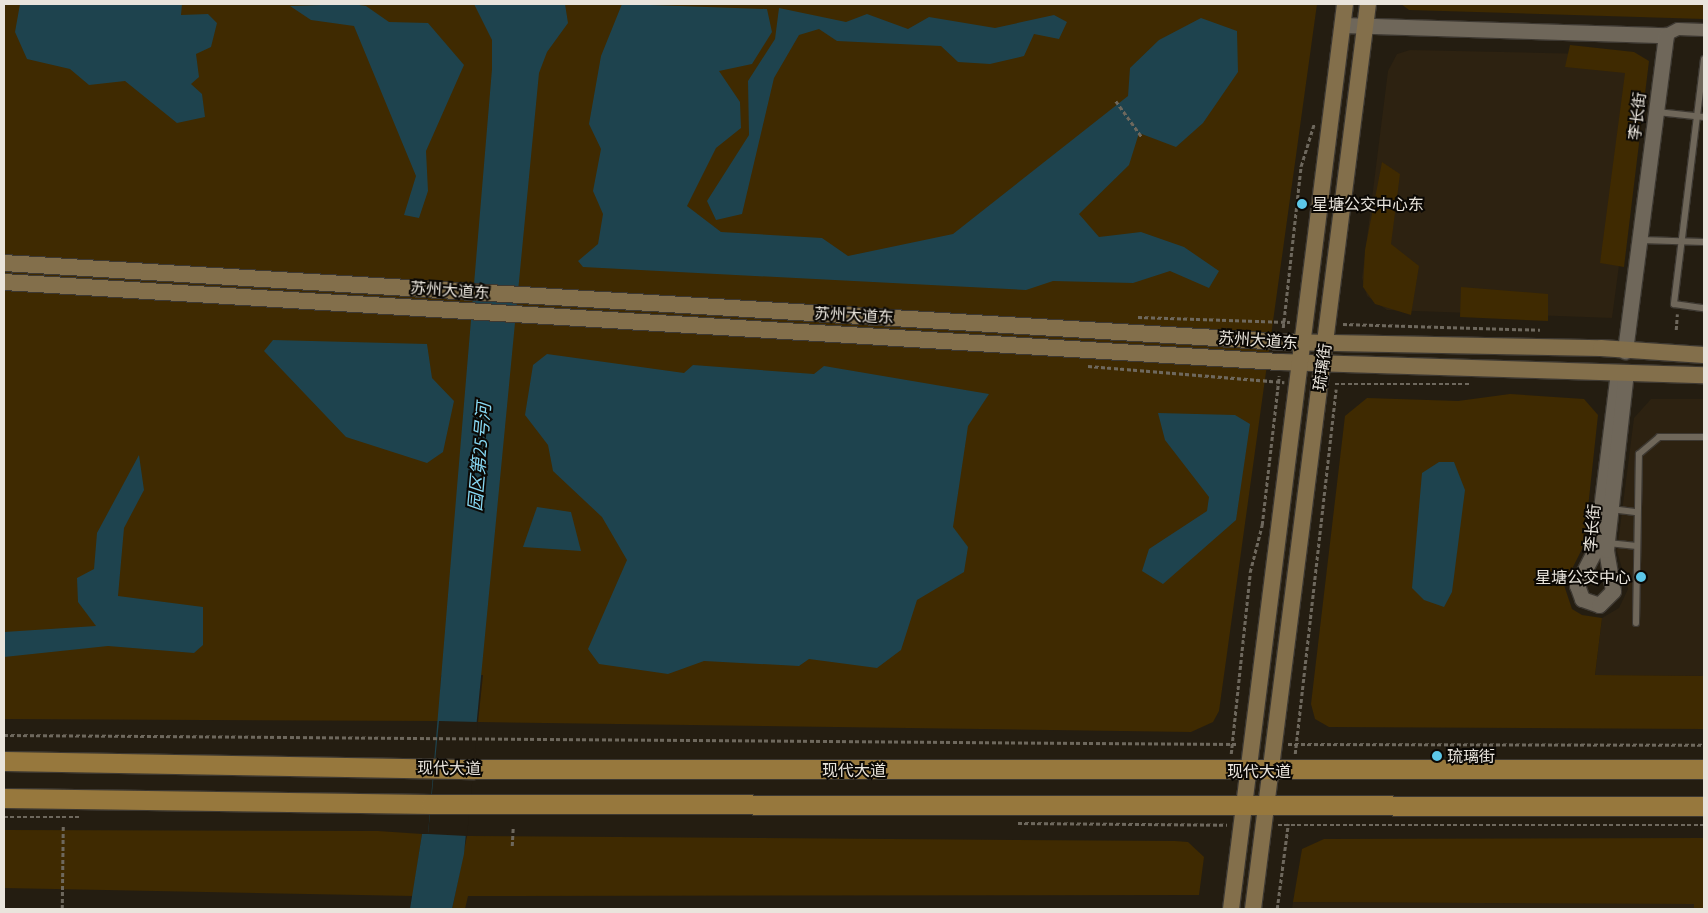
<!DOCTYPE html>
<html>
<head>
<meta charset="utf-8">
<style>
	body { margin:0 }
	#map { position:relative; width:1708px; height:913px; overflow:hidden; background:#241d11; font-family:"PT Sans","Noto Sans SC",sans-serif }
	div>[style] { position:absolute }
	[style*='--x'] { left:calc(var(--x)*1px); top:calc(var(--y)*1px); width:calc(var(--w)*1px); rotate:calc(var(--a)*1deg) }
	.built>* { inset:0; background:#2d2211 }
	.green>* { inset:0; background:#3f2a01 }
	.water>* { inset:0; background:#1e434e }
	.pier>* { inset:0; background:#241d11 }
	.path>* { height:2.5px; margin-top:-1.25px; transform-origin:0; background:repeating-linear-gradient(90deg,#6e685d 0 4px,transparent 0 6.5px) }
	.roads { filter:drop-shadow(1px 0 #3d3831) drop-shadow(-1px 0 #3d3831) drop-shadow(0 1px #3d3831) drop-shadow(0 -1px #3d3831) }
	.service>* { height:6px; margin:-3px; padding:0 3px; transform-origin:3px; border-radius:3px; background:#6f675a }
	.minor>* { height:12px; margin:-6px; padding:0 6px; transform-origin:6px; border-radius:6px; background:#6f675a }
	.tertiary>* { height:15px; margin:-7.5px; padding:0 7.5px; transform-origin:7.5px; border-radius:7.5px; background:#6f675a }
	.secondary>* { height:16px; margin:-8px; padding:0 8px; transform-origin:8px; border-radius:8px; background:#836f4b }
	.primary>* { height:19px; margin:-9.5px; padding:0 9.5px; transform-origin:9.5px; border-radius:9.5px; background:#97783d }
	.dots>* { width:14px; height:14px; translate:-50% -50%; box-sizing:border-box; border:2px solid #0b0804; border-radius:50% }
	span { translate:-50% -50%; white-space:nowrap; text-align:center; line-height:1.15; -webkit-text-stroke:4px #0b0804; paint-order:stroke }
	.street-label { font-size:16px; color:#e9e4dc }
	.poi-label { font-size:16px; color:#e9e4dc }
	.left { translate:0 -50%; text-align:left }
	.right { translate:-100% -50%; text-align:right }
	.water-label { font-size:18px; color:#87d8f3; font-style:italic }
	.frame { position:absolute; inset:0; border:5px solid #e9e4dc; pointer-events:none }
</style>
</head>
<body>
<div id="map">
	<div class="built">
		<i style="clip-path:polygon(1410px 50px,1631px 55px,1644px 77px,1612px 318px,1387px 310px,1367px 296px,1362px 278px,1388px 71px,1397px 54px)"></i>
		<i style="clip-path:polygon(1651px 399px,1704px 399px,1704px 676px,1595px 675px,1602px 618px,1619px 608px,1628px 589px,1617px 551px,1634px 418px)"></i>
		<i style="clip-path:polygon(1293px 902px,1704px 904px,1704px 909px,1292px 909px)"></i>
	</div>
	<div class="green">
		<i style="clip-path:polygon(4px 4px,1317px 4px,1219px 711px,1213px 722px,1191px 732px,478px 722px,483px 675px,441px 675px,439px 721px,4px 719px)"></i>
		<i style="clip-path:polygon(1401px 4px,1704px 4px,1704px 19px,1409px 10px)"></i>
		<i style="clip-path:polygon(1570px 45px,1634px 52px,1649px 61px,1624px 267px,1600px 263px,1625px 73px,1565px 67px)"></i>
		<i style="clip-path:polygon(1382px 162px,1400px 174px,1391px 244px,1419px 266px,1411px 315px,1375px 304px,1363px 287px,1365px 250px)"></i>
		<i style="clip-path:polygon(1461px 287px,1548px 294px,1548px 321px,1460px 317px)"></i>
		<i style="clip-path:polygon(1510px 394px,1584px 399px,1598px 415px,1584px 545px,1564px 585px,1572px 609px,1582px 615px,1602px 618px,1595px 675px,1704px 676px,1704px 729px,1329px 727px,1315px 719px,1311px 704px,1345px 416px,1367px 398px,1458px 401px)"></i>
		<i style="clip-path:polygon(4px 830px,378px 831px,422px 834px,413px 896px,4px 888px)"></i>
		<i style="clip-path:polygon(467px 836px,1175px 841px,1188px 842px,1204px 857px,1199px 895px,468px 896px,465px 909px,452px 909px)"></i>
		<i style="clip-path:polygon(1704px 838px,1704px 909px,1694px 909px,1694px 904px,1293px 902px,1302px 849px,1324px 839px)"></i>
	</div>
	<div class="water">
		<i style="clip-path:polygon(20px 4px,182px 4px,181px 15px,208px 14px,217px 23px,211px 47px,196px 54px,199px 77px,191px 84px,202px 94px,205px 117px,177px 123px,125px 81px,89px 85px,70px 69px,27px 59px,15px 32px)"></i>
		<i style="clip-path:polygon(352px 4px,366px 6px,389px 22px,428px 23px,464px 65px,426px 151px,428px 191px,419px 218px,404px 215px,416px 176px,354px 26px,311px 20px,290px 6px)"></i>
		<i style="clip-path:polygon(474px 4px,565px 4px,568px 23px,547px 52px,539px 73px,464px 854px,452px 909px,410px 909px,422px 834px,428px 834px,492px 69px,492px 40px)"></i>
		<i style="clip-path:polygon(622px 4px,767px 9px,772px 32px,752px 64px,719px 71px,740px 102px,741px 128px,716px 148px,687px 206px,721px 232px,822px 238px,848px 256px,953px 234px,1128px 96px,1130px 68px,1159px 40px,1201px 18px,1237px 31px,1238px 72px,1203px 123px,1176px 147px,1139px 133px,1129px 165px,1079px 214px,1099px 237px,1141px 232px,1184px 247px,1219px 271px,1209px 288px,1170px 271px,1133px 283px,1053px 281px,1026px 290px,583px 267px,578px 261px,598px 244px,603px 214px,593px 191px,601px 149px,589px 124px,601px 56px)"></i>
		<i style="clip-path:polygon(779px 8px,846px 22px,867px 14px,908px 29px,929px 17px,995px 28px,1054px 15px,1067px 22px,1059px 39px,1034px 34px,1024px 56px,990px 64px,958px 62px,941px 46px,837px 41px,819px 29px,799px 35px,774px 78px,742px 214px,716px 220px,707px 201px,749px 135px,748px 81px,775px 39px)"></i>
		<i style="clip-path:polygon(273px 340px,427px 344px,432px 378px,454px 401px,443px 452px,427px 463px,346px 437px,264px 351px)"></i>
		<i style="clip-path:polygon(547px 354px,684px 373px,693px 365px,814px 374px,824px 366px,989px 394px,968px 426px,953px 527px,968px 547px,964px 572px,917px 600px,901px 650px,877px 668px,809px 659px,799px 666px,704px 661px,668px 674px,599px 664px,588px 649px,627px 560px,602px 517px,553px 471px,548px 445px,525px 415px,533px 365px)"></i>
		<i style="clip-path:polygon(1158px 413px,1235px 415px,1250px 424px,1236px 520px,1163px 584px,1142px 571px,1149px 549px,1207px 511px,1209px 497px,1165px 440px)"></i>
		<i style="clip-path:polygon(139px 455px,144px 490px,124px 528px,118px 596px,203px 607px,203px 645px,194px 653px,108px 646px,4px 657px,4px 632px,96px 626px,78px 602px,77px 578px,94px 569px,97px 533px)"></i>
		<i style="clip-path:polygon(1439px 462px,1454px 462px,1465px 490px,1452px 592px,1444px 607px,1424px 600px,1412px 588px,1422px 473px)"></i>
		<i style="clip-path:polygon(537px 507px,571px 512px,581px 551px,523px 547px)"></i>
	</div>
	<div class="pier">
		<i style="clip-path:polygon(439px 721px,478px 722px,467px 836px,428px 834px)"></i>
	</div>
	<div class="path">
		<i style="--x:1116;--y:101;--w:44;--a:54.2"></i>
		<i style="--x:1138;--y:317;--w:152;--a:1.9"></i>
		<i style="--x:1343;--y:324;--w:197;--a:1.7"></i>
		<i style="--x:1283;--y:328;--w:163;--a:-83.7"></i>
		<i style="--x:1301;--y:166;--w:44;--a:-72.8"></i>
		<i style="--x:1676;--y:330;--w:16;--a:-86"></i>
		<i style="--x:1088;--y:366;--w:197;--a:4.7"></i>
		<i style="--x:1335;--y:384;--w:134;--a:0"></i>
		<i style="--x:4;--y:735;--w:1233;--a:0.42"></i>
		<i style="--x:1288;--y:744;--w:416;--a:0.1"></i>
		<i style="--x:1231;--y:754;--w:183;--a:-84"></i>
		<i style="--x:1250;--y:572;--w:49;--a:-75.7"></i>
		<i style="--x:1262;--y:525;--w:150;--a:-83.5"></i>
		<i style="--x:1295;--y:754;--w:367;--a:-83.6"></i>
		<i style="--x:4;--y:817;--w:76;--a:0"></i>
		<i style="--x:1018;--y:823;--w:209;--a:0.5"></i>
		<i style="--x:1278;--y:825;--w:426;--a:0"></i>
		<i style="--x:512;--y:846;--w:18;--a:-87"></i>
		<i style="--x:62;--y:909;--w:83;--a:-89.3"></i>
		<i style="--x:1277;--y:909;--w:86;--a:-82.6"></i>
	</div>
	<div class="roads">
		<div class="service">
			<i style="--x:1704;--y:59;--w:247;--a:97"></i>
			<i style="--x:1674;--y:304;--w:30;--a:8"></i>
			<i style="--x:1657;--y:112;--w:47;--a:6.1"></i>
			<i style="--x:1641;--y:240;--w:63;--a:1.8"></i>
			<i style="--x:1611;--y:509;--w:26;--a:7"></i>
			<i style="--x:1608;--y:543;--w:29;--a:6"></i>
			<i style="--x:1636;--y:623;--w:169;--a:-89"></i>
			<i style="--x:1639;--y:454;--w:26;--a:-40"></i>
			<i style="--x:1659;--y:437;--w:45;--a:0"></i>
		</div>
		<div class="minor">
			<i style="--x:1666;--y:35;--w:13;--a:-27"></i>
			<i style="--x:1678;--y:29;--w:26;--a:2"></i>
		</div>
		<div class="tertiary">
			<i style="--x:1342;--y:25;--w:324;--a:1.8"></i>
			<i style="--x:1666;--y:35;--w:319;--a:97.4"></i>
			<i style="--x:1618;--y:372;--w:177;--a:97.1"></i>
			<i style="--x:1596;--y:548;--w:42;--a:117.2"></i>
			<i style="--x:1577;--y:585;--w:15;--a:70"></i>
			<i style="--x:1582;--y:599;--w:18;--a:19"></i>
			<i style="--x:1599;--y:605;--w:20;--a:-45"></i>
			<i style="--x:1613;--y:591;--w:42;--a:-99.7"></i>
			<i style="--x:1606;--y:550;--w:179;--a:-83.6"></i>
		</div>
		<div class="secondary">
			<i style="--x:4;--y:263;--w:1280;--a:3.54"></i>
			<i style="--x:1282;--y:342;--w:319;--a:1.1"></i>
			<i style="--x:1601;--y:348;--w:103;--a:3.9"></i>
			<i style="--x:4;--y:282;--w:1279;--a:3.59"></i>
			<i style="--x:1280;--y:362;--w:424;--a:1.8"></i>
			<i style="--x:1231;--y:909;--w:912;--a:-82.82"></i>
			<i style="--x:1253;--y:909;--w:912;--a:-82.76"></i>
		</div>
		<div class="primary">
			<i style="--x:4;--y:761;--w:470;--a:1"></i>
			<i style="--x:474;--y:769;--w:1230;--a:0"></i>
			<i style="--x:4;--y:798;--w:427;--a:0.8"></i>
			<i style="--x:431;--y:804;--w:1273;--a:0.09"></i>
		</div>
	</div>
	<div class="dots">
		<i style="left:1302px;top:204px;background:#5cc7e8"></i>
		<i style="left:1641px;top:577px;background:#5cc7e8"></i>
		<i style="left:1437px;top:756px;background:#5cc7e8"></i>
	</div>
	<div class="street-label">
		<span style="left:1637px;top:116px;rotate:-83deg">李长街</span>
		<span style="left:450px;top:290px;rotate:4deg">苏州大道东</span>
		<span style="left:854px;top:315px;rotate:3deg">苏州大道东</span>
		<span style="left:1258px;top:340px;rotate:4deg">苏州大道东</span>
		<span style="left:1322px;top:367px;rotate:-82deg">琉璃街</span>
		<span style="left:1592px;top:528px;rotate:-85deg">李长街</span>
		<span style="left:449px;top:768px;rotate:1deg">现代大道</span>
		<span style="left:854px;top:770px">现代大道</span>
		<span style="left:1259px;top:771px">现代大道</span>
	</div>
	<div class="poi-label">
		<span class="left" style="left:1312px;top:204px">星塘公交中心东</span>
		<span class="right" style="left:1631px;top:577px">星塘公交中心</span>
		<span class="left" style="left:1447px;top:756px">琉璃街</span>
	</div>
	<div class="water-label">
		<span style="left:480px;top:457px;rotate:-85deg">园区第25号河</span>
	</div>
	<div class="frame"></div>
</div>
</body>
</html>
